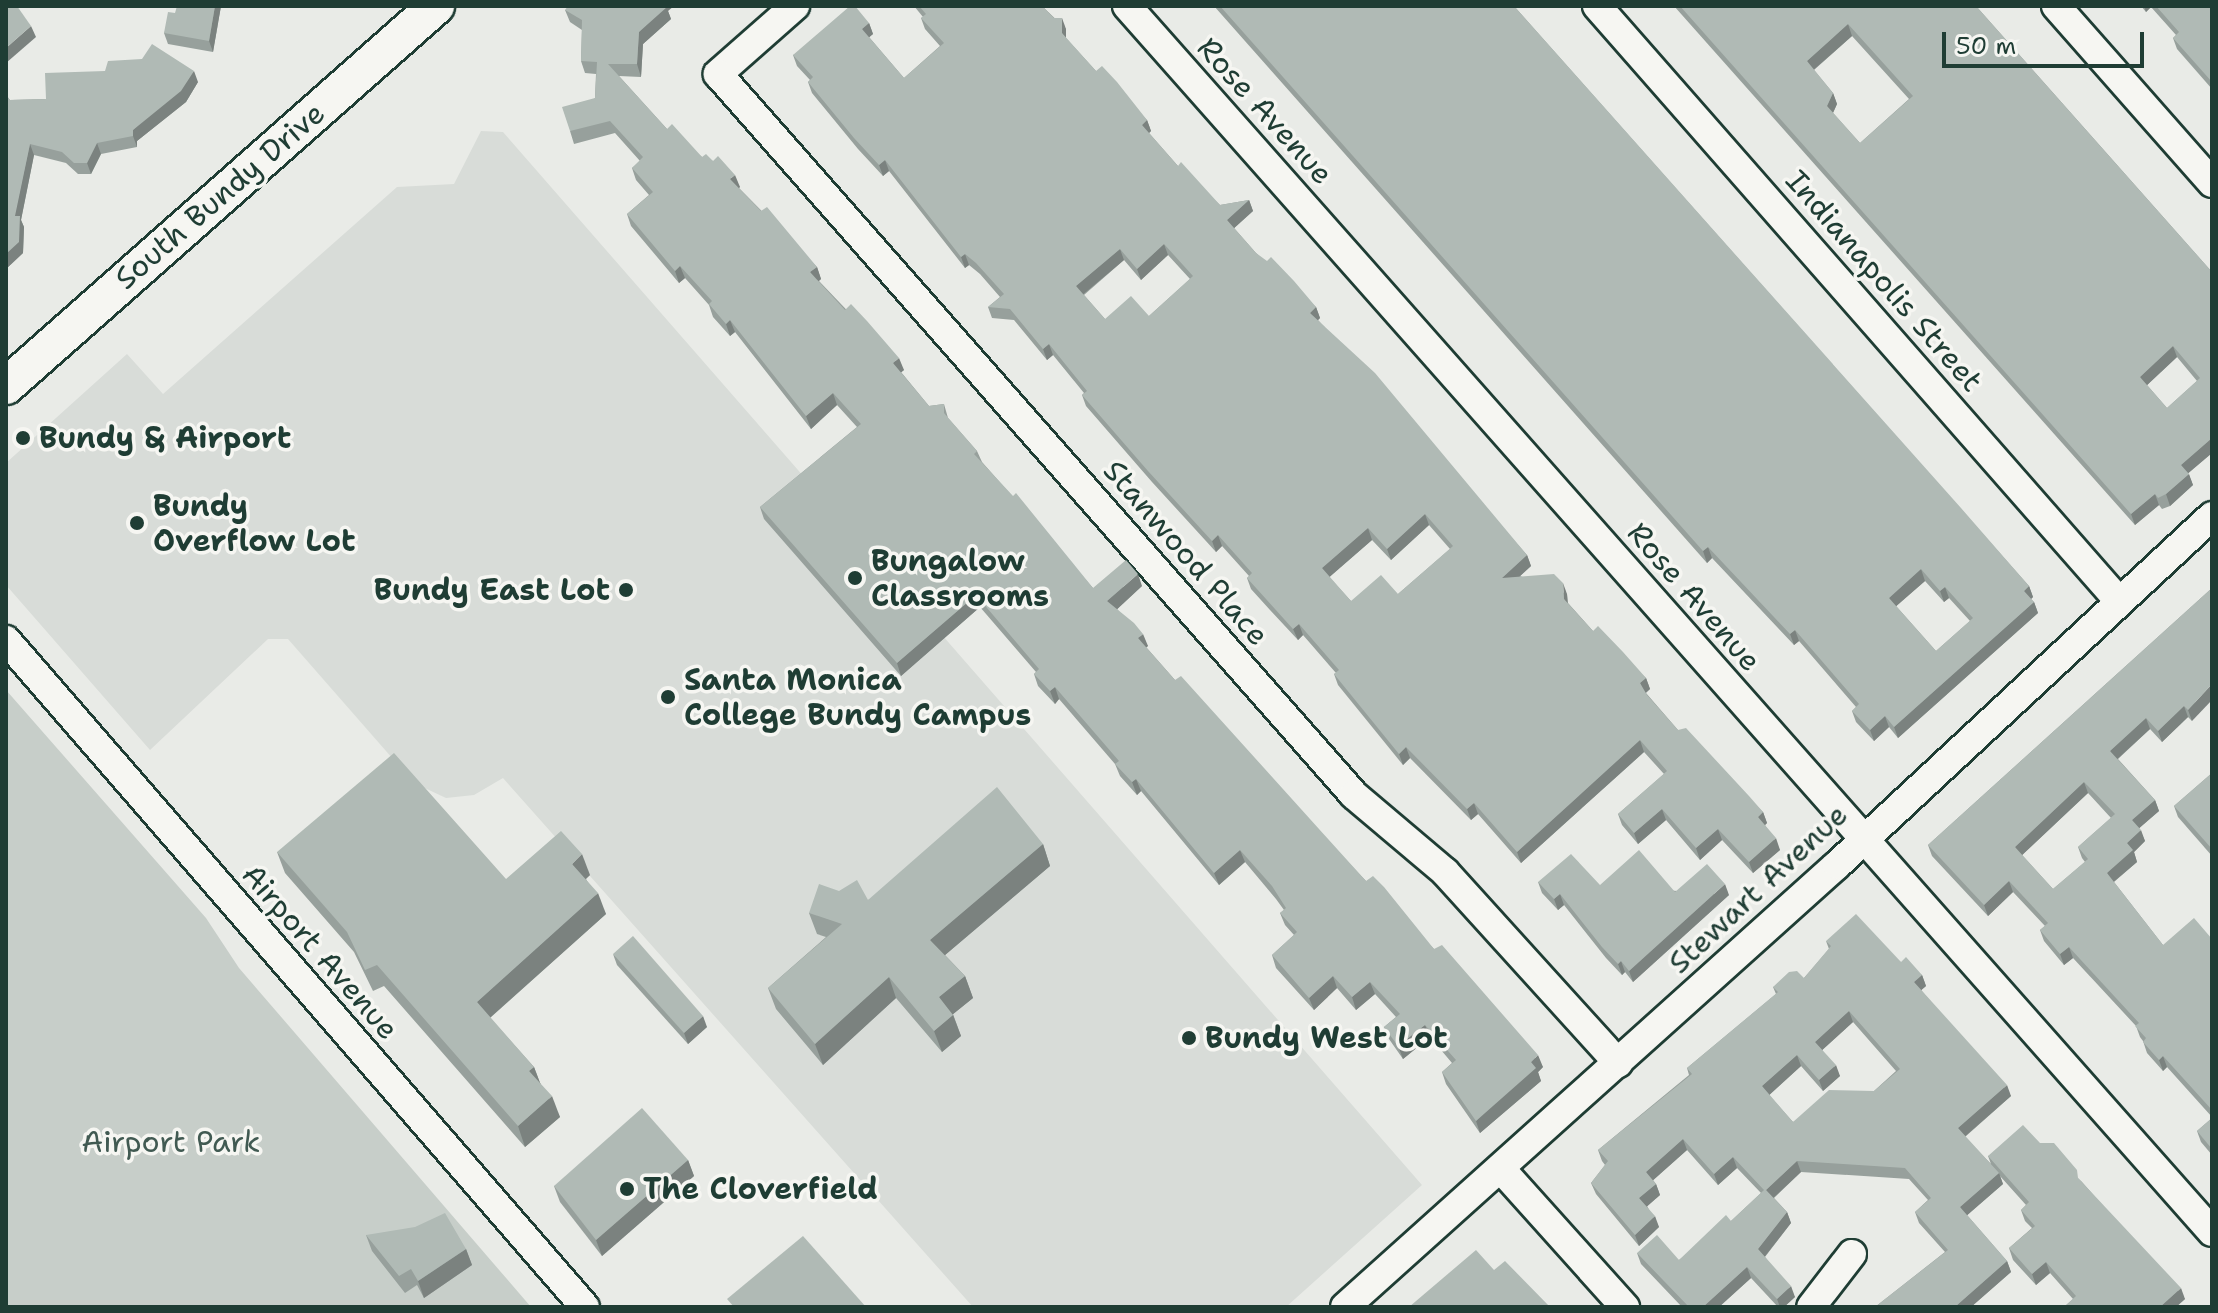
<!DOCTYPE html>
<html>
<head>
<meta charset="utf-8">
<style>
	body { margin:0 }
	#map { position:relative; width:2218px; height:1313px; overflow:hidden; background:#e9ebe7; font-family:"Shantell Sans",sans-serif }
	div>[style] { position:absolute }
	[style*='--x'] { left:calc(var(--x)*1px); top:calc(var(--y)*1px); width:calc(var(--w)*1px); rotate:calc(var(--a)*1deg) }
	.built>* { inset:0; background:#d8dcd8 }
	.green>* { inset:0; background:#c7cec9 }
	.roads { filter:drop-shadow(2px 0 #1f3d34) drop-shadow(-2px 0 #1f3d34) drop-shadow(0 2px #1f3d34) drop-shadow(0 -2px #1f3d34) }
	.minor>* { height:28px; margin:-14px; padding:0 14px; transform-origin:14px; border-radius:14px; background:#f6f6f2 }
	.major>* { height:36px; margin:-18px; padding:0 18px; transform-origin:18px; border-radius:18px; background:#f6f6f2 }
	.wall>* { inset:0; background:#97a09c }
	.shaded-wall>* { inset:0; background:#7b827f }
	.building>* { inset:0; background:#b0bab5 }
	.dots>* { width:22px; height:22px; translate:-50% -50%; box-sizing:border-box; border:4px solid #f6f6f2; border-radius:50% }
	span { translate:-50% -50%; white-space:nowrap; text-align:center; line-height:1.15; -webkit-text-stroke:7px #f6f6f2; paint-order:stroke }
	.street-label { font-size:30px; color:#1f3d34 }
	.poi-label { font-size:30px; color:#1f3d34; font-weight:700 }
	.left { translate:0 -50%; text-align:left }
	.right { translate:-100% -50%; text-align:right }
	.park-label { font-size:30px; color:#415a52 }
	.frame { position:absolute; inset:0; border:8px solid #1f3d34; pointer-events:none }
	.scale { position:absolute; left:1942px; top:32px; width:202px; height:36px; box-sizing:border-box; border:4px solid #1f3d34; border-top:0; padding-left:10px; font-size:24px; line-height:28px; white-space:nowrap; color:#1f3d34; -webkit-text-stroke:6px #f6f6f2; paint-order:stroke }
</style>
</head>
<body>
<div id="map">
	<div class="built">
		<i style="clip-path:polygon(481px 131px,503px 132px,1422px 1185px,1286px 1307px,973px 1307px,503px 778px,474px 795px,446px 798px,414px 783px,288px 639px,268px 639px,150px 750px,6px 585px,6px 463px,127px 354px,163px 394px,397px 187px,454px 184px)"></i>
	</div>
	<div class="green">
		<i style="clip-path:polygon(6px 690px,206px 918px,239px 968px,531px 1307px,6px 1307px)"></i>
	</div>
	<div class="roads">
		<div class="minor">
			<i style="--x:795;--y:6;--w:103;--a:138.6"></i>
			<i style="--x:718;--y:74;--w:961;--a:48.58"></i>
			<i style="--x:1354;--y:795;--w:119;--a:40.2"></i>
			<i style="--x:1445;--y:872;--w:258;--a:47.8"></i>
			<i style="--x:1127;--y:6;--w:1637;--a:48.49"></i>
			<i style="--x:1597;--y:6;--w:792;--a:48.74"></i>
			<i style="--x:2056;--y:6;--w:236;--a:48.6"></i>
			<i style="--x:6;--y:640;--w:883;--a:49.04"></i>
			<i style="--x:1501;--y:1169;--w:186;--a:48.1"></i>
			<i style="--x:1345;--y:1307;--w:661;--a:-41.94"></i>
			<i style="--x:1837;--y:865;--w:512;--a:-42.94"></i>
			<i style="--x:1811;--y:1307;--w:67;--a:-52.3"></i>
		</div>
		<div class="major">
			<i style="--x:6;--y:386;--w:574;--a:-41.47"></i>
		</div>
	</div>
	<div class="wall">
		<i style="clip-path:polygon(221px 6px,213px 52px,168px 44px,164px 33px,175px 13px)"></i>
		<i style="clip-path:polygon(evenodd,914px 6px,1042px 6px,1066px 29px,1066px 38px,1096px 71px,1147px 120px,1151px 131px,1149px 133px,1178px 166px,1220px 205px,1249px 200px,1253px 211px,1234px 228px,1256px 253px,1316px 307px,1320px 318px,1318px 320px,1527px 555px,1531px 566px,1520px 576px,1567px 594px,1568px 603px,1593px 631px,1646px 678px,1650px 689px,1646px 693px,1678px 730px,1763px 812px,1767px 823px,1765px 825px,1780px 850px,1753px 873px,1722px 840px,1700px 860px,1666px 820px,1638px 844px,1622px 825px,1618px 814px,1664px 774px,1644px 752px,1521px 863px,1478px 814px,1471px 820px,1410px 758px,1403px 765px,1338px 685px,1334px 674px,1336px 673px,1303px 635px,1298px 640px,1270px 610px,1251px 589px,1247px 578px,1249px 576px,1222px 546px,1216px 552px,1152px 482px,1086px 406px,1082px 395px,1084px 393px,1053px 355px,1047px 360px,1014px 320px,992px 318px,988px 307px,1000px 297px,980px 274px,969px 265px,965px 268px,889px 171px,883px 176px,858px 149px,812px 93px,808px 82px,810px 80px,797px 66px,793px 55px,869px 23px,873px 34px,869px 37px,904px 78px,940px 46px,925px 29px,921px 18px,923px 17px,914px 6px,1168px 255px,1190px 279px,1149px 316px,1105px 319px,1084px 295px,1124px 260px,1141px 280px,1168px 255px,914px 6px,1429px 525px,1450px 549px,1398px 594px,1351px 601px,1329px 577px,1372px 540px,1391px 560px,1429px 525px)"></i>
		<i style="clip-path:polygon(evenodd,1214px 6px,1514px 6px,2029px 586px,2033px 597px,2031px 599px,2034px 602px,2038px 613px,1898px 738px,1889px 727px,1874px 741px,1856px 722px,1852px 711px,1856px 707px,1799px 641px,1794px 645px,1712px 558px,1707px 563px,1214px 6px,1925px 581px,1944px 602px,1949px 598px,1970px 621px,1936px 651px,1896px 606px,1925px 581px)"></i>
		<i style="clip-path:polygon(evenodd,1674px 6px,1976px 6px,2212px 272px,2212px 453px,2188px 473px,2193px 485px,2170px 506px,2162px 509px,2159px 505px,2135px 525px,1674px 6px,1852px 36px,1909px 99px,1860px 143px,1833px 113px,1837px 104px,1833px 93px,1814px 70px,1852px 36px,1674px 6px,2177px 357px,2197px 381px,2167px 408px,2147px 385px,2177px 357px)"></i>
		<i style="clip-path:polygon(2141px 6px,2212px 6px,2212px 89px,2177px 49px,2173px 38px,2176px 35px,2151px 7px,2146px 12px)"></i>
		<i style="clip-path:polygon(565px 10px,668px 11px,671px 19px,643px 44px,641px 77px,619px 76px,667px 129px,702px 157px,713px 161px,740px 187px,739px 188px,817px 267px,821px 279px,819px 281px,904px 370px,901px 372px,929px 406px,944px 404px,948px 418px,977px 451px,982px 462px,1093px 588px,1142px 586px,1117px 609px,1148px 646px,1146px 647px,1175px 680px,1366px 881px,1434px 949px,1543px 1067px,1538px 1072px,1541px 1081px,1480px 1133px,1446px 1084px,1442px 1072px,1452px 1063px,1430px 1037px,1403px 1059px,1389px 1039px,1384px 1027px,1396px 1017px,1375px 994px,1356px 1010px,1337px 988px,1314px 1010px,1276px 968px,1272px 955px,1294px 935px,1285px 925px,1280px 913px,1284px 910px,1276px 899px,1245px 862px,1219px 885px,1141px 791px,1137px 795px,1120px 776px,1115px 764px,1059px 699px,1055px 704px,1038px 686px,1034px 674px,1036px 672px,980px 607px,901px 676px,764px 519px,760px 507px,857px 427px,837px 405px,811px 429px,735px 332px,730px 336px,713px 317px,709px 305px,685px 278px,679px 283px,631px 226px,627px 214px,649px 195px,636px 180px,632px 168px,640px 161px,615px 133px,574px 144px,570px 131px,595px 98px,596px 74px,585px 73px,581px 61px,582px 30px,570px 22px)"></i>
		<i style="clip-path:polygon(198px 82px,186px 102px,137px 141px,137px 147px,101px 154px,91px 174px,78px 174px,66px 163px,34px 155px,21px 220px,24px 227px,23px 253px,6px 269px,6px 95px,10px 100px,46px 99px)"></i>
		<i style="clip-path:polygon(evenodd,2212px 588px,2192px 721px,2188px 717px,2162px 742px,2150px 729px,2118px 759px,2155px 800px,2159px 811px,2139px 828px,2145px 841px,2134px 852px,2137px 862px,2114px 882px,2163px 945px,2212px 939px,2212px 1117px,2167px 1067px,2163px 1071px,2147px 1053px,2143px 1041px,2140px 1037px,2136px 1026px,2073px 958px,2064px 965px,2044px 941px,2040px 930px,2045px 926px,2013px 892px,1988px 916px,1932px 856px,1928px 845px,2212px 588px,2088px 793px,2111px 818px,2078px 847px,2082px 858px,2085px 862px,2053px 889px,2022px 855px,2088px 793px)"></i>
		<i style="clip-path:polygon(2212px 773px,2212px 856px,2178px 817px,2174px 806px)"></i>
		<i style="clip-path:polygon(1043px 844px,1050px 866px,945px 955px,965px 976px,973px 998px,953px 1014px,961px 1036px,942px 1052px,896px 998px,823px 1065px,776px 1009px,768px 988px,826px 937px,817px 934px,809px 913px,868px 900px)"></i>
		<i style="clip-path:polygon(277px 852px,506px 879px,590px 875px,586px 879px,606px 914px,490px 1018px,534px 1067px,540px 1083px,560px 1117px,525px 1147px,384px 986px,373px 991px,354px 952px,285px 873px)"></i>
		<i style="clip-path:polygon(1538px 882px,1600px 885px,1729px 895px,1633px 982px,1625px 972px,1622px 975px,1606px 958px,1564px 905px,1558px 910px,1542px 893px)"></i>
		<i style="clip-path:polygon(evenodd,1826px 941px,1901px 962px,1922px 975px,1926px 986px,1921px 990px,2011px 1096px,1965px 1137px,1991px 1164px,1988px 1156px,2040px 1143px,2081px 1181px,2082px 1182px,2185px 1299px,2176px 1307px,2064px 1307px,2073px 1299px,2050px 1273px,2036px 1285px,2013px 1260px,2009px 1248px,2032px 1228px,2025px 1221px,2021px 1210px,2026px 1205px,2000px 1176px,2003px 1184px,1967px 1215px,2007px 1261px,2011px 1272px,1971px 1307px,1875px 1307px,1945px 1252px,1919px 1223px,1915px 1212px,1928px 1200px,1909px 1179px,1801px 1172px,1774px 1198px,1787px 1212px,1791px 1223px,1765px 1257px,1795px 1297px,1784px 1307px,1778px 1307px,1751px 1278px,1719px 1307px,1682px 1307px,1641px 1264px,1637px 1253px,1679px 1260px,1731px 1221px,1761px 1193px,1737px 1168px,1718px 1185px,1687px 1150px,1653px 1180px,1656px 1184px,1660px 1195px,1647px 1206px,1659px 1227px,1639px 1246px,1596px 1194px,1591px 1183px,1605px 1165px,1602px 1161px,1598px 1150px,1689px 1075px,1687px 1068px,1776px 994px,1773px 987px,1804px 978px,1829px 949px,1826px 941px,1853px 1022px,1896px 1071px,1874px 1091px,1793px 1122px,1769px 1095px,1801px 1066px,1823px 1091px,1840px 1076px,1822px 1050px,1853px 1022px)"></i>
		<i style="clip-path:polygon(613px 954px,707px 1027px,688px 1044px,617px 965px)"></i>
		<i style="clip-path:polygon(2212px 1118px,2212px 1155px,2201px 1142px,2197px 1131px)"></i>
		<i style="clip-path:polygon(688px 1160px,694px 1176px,602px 1256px,560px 1202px,554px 1186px)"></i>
		<i style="clip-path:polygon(366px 1235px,466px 1249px,472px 1265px,424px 1298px,417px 1285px,405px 1293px,372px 1251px)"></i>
	</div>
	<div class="shaded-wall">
		<i style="clip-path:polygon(215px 6px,221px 6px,213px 52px,209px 41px)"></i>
		<i style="clip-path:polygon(663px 6px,674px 6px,668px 11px,671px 19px,643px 44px,641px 77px,637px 64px,639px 32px)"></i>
		<i style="clip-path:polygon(2144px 6px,2151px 6px,2151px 7px,2146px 12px)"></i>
		<i style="clip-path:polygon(1062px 18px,1066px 29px,1066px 44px,1062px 33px)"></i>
		<i style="clip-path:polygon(869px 23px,873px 34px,866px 40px,862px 29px)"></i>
		<i style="clip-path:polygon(1848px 24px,1852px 36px,1811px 72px,1807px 61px)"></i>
		<i style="clip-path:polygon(31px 26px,36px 37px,6px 63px,6px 48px)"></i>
		<i style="clip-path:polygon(194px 71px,198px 82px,186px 102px,137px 141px,137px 147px,133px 136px,133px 130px)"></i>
		<i style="clip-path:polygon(1833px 93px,1837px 104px,1831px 117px,1827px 106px)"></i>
		<i style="clip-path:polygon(1147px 120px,1151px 131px,1146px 136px,1142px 125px)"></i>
		<i style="clip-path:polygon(97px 143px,101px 154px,91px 174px,87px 163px)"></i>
		<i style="clip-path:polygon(30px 144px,34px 155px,21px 220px,24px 227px,23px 253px,6px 269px,6px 254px)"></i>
		<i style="clip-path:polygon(885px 160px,889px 171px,883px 176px,879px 165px)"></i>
		<i style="clip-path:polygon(735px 175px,740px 187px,735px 191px,730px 179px)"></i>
		<i style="clip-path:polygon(1249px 200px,1253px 211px,1231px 231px,1227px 220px)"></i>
		<i style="clip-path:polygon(1164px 244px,1168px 255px,1141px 280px,1137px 269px)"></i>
		<i style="clip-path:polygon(1120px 249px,1124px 260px,1080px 297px,1076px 286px)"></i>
		<i style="clip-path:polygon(965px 254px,969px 265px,965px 268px,961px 257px)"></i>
		<i style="clip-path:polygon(680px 266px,685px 278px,679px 283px,675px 271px)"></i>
		<i style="clip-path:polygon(817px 267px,821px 279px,815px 284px,810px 272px)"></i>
		<i style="clip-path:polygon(1316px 307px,1320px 318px,1314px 324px,1310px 313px)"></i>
		<i style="clip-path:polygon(730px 320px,735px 332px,730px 336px,726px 324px)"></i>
		<i style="clip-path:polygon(1049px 344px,1053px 355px,1047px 360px,1043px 349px)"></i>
		<i style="clip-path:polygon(2173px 346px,2177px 357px,2144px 388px,2140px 377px)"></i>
		<i style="clip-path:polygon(899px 358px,904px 370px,898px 375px,893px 363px)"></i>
		<i style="clip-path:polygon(833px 393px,837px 405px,811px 429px,806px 416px)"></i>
		<i style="clip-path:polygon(2212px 438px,2212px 453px,2185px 476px,2181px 465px)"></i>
		<i style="clip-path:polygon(2189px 474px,2193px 485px,2170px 506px,2166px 494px)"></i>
		<i style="clip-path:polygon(2155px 494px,2159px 505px,2135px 525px,2131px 514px)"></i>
		<i style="clip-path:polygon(1425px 514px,1429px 525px,1391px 560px,1387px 549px)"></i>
		<i style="clip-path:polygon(1368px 528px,1372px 540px,1326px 580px,1322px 568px)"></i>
		<i style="clip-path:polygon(1218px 535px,1222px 546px,1216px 552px,1212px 541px)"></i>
		<i style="clip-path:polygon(1708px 547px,1712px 558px,1707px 563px,1703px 551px)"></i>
		<i style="clip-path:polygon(1527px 555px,1531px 566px,1506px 589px,1502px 578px)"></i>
		<i style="clip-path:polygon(1921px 569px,1925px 581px,1893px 609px,1889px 598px)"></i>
		<i style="clip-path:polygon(1138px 574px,1142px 586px,1112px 614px,1107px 601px)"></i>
		<i style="clip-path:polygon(1563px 583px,1567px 594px,1568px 610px,1564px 599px)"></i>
		<i style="clip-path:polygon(2029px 586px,2033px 597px,2028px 602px,2024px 591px)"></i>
		<i style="clip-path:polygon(1945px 587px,1949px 598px,1944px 602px,1940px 591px)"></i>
		<i style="clip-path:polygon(976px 595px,980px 607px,901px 676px,897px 663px)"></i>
		<i style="clip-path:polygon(2034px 602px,2038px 613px,1898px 738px,1894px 727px)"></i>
		<i style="clip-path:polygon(1299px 624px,1303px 635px,1298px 640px,1293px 629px)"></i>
		<i style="clip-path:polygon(1795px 630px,1799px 641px,1794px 645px,1790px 634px)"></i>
		<i style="clip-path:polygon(1143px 634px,1148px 646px,1142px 651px,1138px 638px)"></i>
		<i style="clip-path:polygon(1646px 678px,1650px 689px,1644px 694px,1640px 683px)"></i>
		<i style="clip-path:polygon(2212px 684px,2212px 700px,2192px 721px,2188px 710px)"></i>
		<i style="clip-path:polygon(1055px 687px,1059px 699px,1055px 704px,1050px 691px)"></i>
		<i style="clip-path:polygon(2184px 706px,2188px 717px,2162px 742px,2158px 731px)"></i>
		<i style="clip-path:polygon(1885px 716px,1889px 727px,1874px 741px,1870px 730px)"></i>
		<i style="clip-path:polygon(2146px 718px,2150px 729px,2114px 762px,2110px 751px)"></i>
		<i style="clip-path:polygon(1640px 740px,1644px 752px,1521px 863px,1517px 852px)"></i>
		<i style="clip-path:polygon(1406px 747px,1410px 758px,1403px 765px,1399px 754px)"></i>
		<i style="clip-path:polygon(1136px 779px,1141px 791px,1137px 795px,1132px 782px)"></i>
		<i style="clip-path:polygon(2084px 782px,2088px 793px,2019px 858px,2015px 847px)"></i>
		<i style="clip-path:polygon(2155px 800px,2159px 811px,2136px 831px,2132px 820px)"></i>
		<i style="clip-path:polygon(1474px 803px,1478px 814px,1471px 820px,1467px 809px)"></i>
		<i style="clip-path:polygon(1662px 809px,1666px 820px,1638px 844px,1634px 833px)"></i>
		<i style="clip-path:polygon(1763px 812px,1767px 823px,1762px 828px,1758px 817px)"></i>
		<i style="clip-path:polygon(1718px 829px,1722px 840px,1700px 860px,1696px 848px)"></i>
		<i style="clip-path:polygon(2141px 830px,2145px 841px,2134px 852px,2137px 862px,2111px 884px,2107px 873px,2127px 843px)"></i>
		<i style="clip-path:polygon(1776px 838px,1780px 850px,1753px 873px,1749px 862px)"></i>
		<i style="clip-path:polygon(1043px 844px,1050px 866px,938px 961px,930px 940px)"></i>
		<i style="clip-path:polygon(1240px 850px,1245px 862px,1219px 885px,1214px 873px)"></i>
		<i style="clip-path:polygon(582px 854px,590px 875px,580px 884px,572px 864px)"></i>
		<i style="clip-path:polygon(2009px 881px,2013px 892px,1988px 916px,1984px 905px)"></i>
		<i style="clip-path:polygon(1725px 884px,1729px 895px,1633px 982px,1629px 971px)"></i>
		<i style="clip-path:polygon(598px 893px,606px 914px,484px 1023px,477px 1002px)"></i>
		<i style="clip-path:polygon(1560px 894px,1564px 905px,1558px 910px,1554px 899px)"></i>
		<i style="clip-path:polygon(2069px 947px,2073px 958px,2064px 965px,2060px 954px)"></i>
		<i style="clip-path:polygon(1621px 961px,1625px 972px,1622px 975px,1618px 964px)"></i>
		<i style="clip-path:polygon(1922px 975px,1926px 986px,1918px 993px,1914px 982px)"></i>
		<i style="clip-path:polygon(965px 976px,973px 998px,947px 1019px,939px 997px)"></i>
		<i style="clip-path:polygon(1333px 976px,1337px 988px,1314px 1010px,1309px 998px)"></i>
		<i style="clip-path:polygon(889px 977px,896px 998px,823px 1065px,815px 1044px)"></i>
		<i style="clip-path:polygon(1370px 982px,1375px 994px,1356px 1010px,1352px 997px)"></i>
		<i style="clip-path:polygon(1849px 1011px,1853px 1022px,1819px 1053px,1815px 1042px)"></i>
		<i style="clip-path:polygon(953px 1015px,961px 1036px,942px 1052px,934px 1031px)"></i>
		<i style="clip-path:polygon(703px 1016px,707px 1027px,688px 1044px,684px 1033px)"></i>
		<i style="clip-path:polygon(1425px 1025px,1430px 1037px,1403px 1059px,1398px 1046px)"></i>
		<i style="clip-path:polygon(1538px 1055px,1543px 1067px,1538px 1072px,1541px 1081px,1480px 1133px,1476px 1121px)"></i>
		<i style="clip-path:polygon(1797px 1055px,1801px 1066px,1766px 1098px,1762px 1086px)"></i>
		<i style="clip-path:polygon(2163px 1056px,2167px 1067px,2163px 1071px,2159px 1060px)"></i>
		<i style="clip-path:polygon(1836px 1065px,1840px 1076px,1823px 1091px,1819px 1080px)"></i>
		<i style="clip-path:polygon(534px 1067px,542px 1088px,529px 1071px)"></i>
		<i style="clip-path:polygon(2007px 1085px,2011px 1096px,1962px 1139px,1958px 1128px)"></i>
		<i style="clip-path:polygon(552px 1096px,560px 1117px,525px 1147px,518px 1126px)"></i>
		<i style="clip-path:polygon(1683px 1139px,1687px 1150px,1650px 1183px,1646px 1172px)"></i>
		<i style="clip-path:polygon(1733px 1157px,1737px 1168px,1718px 1185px,1714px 1174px)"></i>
		<i style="clip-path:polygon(688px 1160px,694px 1176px,602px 1256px,596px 1240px)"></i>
		<i style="clip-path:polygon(1797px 1161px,1801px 1172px,1770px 1201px,1766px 1190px)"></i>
		<i style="clip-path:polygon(1999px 1173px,2003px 1184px,1964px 1218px,1960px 1207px)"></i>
		<i style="clip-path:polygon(1656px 1184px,1660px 1195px,1643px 1210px,1639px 1198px)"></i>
		<i style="clip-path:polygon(1787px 1212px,1791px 1223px,1762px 1260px,1758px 1249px)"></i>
		<i style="clip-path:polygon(1655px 1216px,1659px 1227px,1639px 1246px,1635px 1235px)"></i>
		<i style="clip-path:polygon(466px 1249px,472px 1265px,424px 1298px,418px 1281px)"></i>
		<i style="clip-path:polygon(2007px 1261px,2011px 1272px,1971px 1307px,1957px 1307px,1956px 1306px)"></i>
		<i style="clip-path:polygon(2046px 1262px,2050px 1273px,2036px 1285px,2032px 1274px)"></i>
		<i style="clip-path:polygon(1747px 1267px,1751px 1278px,1719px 1307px,1703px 1307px)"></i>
		<i style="clip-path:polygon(1791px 1286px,1795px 1297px,1784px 1307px,1780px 1307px,1777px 1299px)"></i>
		<i style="clip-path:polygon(2181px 1288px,2185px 1299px,2176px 1307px,2160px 1307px)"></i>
	</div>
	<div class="building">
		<i style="clip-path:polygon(6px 6px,17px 6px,31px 26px,6px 48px)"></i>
		<i style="clip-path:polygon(177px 6px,215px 6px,209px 41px,164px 33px,168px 12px,175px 13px)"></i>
		<i style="clip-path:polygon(568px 6px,666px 6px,667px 7px,639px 32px,637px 64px,608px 64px,667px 129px,672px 124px,702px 157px,706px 154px,713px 161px,718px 156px,735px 175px,730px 179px,761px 211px,767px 207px,817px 267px,810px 272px,845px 310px,851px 304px,867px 321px,899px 358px,893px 363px,929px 406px,944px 404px,944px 413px,977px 451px,974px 454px,1013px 496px,1016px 493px,1093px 588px,1126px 560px,1138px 574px,1107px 601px,1134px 623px,1143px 634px,1138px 638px,1175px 680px,1181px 676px,1366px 881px,1373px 876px,1384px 887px,1434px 949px,1442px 945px,1538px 1055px,1531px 1062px,1536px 1068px,1476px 1121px,1442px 1072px,1456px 1060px,1425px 1025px,1398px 1046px,1384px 1027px,1400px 1014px,1370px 982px,1352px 997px,1333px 976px,1309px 998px,1272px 955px,1297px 932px,1280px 913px,1286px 908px,1272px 886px,1240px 850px,1214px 873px,1136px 779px,1132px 782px,1115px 764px,1119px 761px,1055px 687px,1050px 691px,1034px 674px,1039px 669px,976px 595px,897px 663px,760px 507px,861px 424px,833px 393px,806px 416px,730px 320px,726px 324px,709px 304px,712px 301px,680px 266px,675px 271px,627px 214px,653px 192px,632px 168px,643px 157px,610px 121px,570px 131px,562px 107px,595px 98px,597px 62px,581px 61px,582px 20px,565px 10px)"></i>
		<i style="clip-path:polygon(evenodd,850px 6px,855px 6px,869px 23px,862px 29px,904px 78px,944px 43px,921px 18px,926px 14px,919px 6px,1042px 6px,1054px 18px,1062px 18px,1062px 33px,1096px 71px,1102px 66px,1117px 82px,1147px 120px,1142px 125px,1178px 166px,1181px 162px,1220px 205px,1249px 200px,1227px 220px,1256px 253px,1267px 261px,1271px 257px,1294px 281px,1316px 307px,1310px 313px,1375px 373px,1527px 555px,1502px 578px,1554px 574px,1563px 583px,1564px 599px,1593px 631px,1598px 626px,1623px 652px,1646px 678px,1640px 683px,1647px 695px,1678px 730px,1686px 728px,1749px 796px,1763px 812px,1758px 817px,1776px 838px,1749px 862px,1718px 829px,1696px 848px,1662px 809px,1634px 833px,1618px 814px,1667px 771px,1640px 740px,1517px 852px,1474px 803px,1467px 809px,1406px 747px,1399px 754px,1334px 674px,1339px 670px,1299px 624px,1293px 629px,1266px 599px,1247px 578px,1252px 573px,1218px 535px,1212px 541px,1148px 471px,1082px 395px,1087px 391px,1049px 344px,1043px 349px,1010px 309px,988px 307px,1004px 294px,976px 263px,965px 254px,961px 257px,885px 160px,879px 165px,854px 138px,808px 82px,813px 77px,793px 55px,850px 6px,1164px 244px,1193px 276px,1149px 316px,1131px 296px,1105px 319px,1076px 286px,1120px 249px,1137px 269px,1164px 244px,850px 6px,1425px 514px,1453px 546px,1398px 594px,1381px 575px,1351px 601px,1322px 568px,1368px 528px,1387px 549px,1425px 514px)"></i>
		<i style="clip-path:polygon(evenodd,1220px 6px,1514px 6px,1961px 508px,2029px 586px,2024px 591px,2034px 602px,1894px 727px,1885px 716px,1870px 730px,1852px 711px,1859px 704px,1795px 630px,1790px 634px,1708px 547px,1703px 551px,1220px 6px,1921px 569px,1940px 591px,1945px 587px,1973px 618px,1936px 651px,1889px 598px,1921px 569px)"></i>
		<i style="clip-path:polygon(evenodd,1680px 6px,1976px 6px,2212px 272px,2212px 438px,2181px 465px,2189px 474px,2166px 494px,2158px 498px,2155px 494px,2131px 514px,1680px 6px,1848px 24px,1913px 96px,1860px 143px,1827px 106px,1833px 93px,1807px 61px,1848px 24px,1680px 6px,2173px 346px,2200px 378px,2167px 408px,2140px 377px,2173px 346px)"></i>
		<i style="clip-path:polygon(2156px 6px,2212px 6px,2212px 82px,2173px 38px,2179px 32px)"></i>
		<i style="clip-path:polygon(152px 44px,194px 71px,181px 91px,133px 130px,133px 136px,97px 143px,87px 163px,74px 163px,62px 152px,30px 144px,15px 216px,20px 216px,19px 242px,6px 254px,6px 95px,10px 100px,46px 99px,45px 73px,105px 71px,108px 61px,142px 59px)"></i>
		<i style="clip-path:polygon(evenodd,2212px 588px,2212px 684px,2188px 710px,2184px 706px,2158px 731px,2146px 718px,2110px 751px,2155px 800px,2132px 820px,2141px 830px,2127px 843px,2133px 850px,2107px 873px,2163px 945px,2194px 918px,2212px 939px,2212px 1110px,2163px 1056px,2159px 1060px,2143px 1042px,2146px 1038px,2135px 1026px,2139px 1023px,2069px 947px,2060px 954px,2040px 930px,2048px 923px,2009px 881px,1984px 905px,1928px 845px,2212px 588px,2084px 782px,2115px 814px,2078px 847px,2088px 859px,2053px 889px,2015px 847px,2084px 782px)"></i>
		<i style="clip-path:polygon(394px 753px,506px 879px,561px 831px,582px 854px,572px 864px,598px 893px,477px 1002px,534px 1067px,529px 1071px,552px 1096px,518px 1126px,377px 965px,365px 970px,347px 932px,277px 852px)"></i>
		<i style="clip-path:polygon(2212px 773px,2212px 849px,2174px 806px)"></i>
		<i style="clip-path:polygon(997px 787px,1043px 844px,930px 940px,965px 976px,939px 997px,953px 1015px,934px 1031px,889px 977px,815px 1044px,768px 988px,842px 924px,809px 913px,819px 884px,839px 891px,857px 880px,868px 900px)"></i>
		<i style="clip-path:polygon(1639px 850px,1675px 892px,1707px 864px,1725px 884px,1629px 971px,1621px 961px,1618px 964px,1602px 947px,1560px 894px,1554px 899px,1538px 882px,1571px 854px,1600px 885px)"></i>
		<i style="clip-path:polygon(evenodd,1856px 914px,1901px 962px,1906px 957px,1922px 975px,1914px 982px,2007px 1085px,1958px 1128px,1999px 1173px,1960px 1207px,2007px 1261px,1956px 1306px,1958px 1307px,1875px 1307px,1948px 1250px,1915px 1212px,1931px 1198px,1905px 1168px,1797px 1161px,1766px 1190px,1787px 1212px,1758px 1249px,1791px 1286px,1777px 1299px,1747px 1267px,1703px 1307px,1689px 1307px,1637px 1253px,1657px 1235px,1679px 1260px,1726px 1215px,1731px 1221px,1764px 1190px,1733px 1157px,1714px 1174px,1683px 1139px,1646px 1172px,1656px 1184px,1639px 1198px,1655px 1216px,1635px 1235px,1591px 1183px,1608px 1161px,1598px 1150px,1692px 1074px,1687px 1068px,1778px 992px,1773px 987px,1789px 972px,1797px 971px,1804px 978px,1831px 946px,1826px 941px,1856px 914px,1849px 1011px,1900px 1069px,1874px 1091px,1829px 1090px,1793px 1122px,1762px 1086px,1797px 1055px,1819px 1080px,1836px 1065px,1815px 1042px,1849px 1011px)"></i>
		<i style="clip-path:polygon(633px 936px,703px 1016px,684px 1033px,613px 954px)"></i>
		<i style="clip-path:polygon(642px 1108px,688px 1160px,596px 1240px,554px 1186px)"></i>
		<i style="clip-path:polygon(2212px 1118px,2212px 1149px,2197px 1131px)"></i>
		<i style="clip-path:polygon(2023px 1125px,2040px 1143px,2054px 1143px,2077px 1170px,2078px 1178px,2181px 1288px,2160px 1307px,2064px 1307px,2076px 1296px,2046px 1262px,2032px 1274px,2009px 1248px,2035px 1226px,2021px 1210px,2029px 1202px,1988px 1156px)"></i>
		<i style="clip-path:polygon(445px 1213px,466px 1249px,418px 1281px,411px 1269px,399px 1276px,366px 1235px,415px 1227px)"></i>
		<i style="clip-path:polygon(803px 1236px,866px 1307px,734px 1307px,727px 1299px)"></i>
		<i style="clip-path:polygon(1476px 1250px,1494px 1270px,1505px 1261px,1550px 1307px,1409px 1307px)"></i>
	</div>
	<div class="dots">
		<i style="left:23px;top:438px;background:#1f3d34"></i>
		<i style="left:137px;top:523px;background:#1f3d34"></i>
		<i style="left:855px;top:578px;background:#1f3d34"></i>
		<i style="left:626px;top:590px;background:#1f3d34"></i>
		<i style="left:668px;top:697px;background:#1f3d34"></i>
		<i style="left:1189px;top:1038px;background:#1f3d34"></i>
		<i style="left:627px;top:1189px;background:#1f3d34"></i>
	</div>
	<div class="street-label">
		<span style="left:1265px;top:111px;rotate:48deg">Rose Avenue</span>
		<span style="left:220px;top:196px;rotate:-41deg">South Bundy Drive</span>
		<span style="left:1884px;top:281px;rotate:49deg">Indianapolis Street</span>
		<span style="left:1186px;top:553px;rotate:49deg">Stanwood Place</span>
		<span style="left:1694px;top:597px;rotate:49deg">Rose Avenue</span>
		<span style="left:1758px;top:889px;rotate:-43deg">Stewart Avenue</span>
		<span style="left:320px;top:952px;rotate:49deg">Airport Avenue</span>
	</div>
	<div class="poi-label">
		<span class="left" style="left:39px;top:438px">Bundy &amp; Airport</span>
		<span class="left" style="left:153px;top:523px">Bundy<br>Overflow Lot</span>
		<span class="left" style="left:871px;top:578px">Bungalow<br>Classrooms</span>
		<span class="right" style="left:610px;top:590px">Bundy East Lot</span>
		<span class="left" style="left:684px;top:697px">Santa Monica<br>College Bundy Campus</span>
		<span class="left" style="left:1205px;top:1038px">Bundy West Lot</span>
		<span class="left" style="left:643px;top:1189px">The Cloverfield</span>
	</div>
	<div class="park-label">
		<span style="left:171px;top:1142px">Airport Park</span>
	</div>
	<div class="frame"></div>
	<div class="scale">50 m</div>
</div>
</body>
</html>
